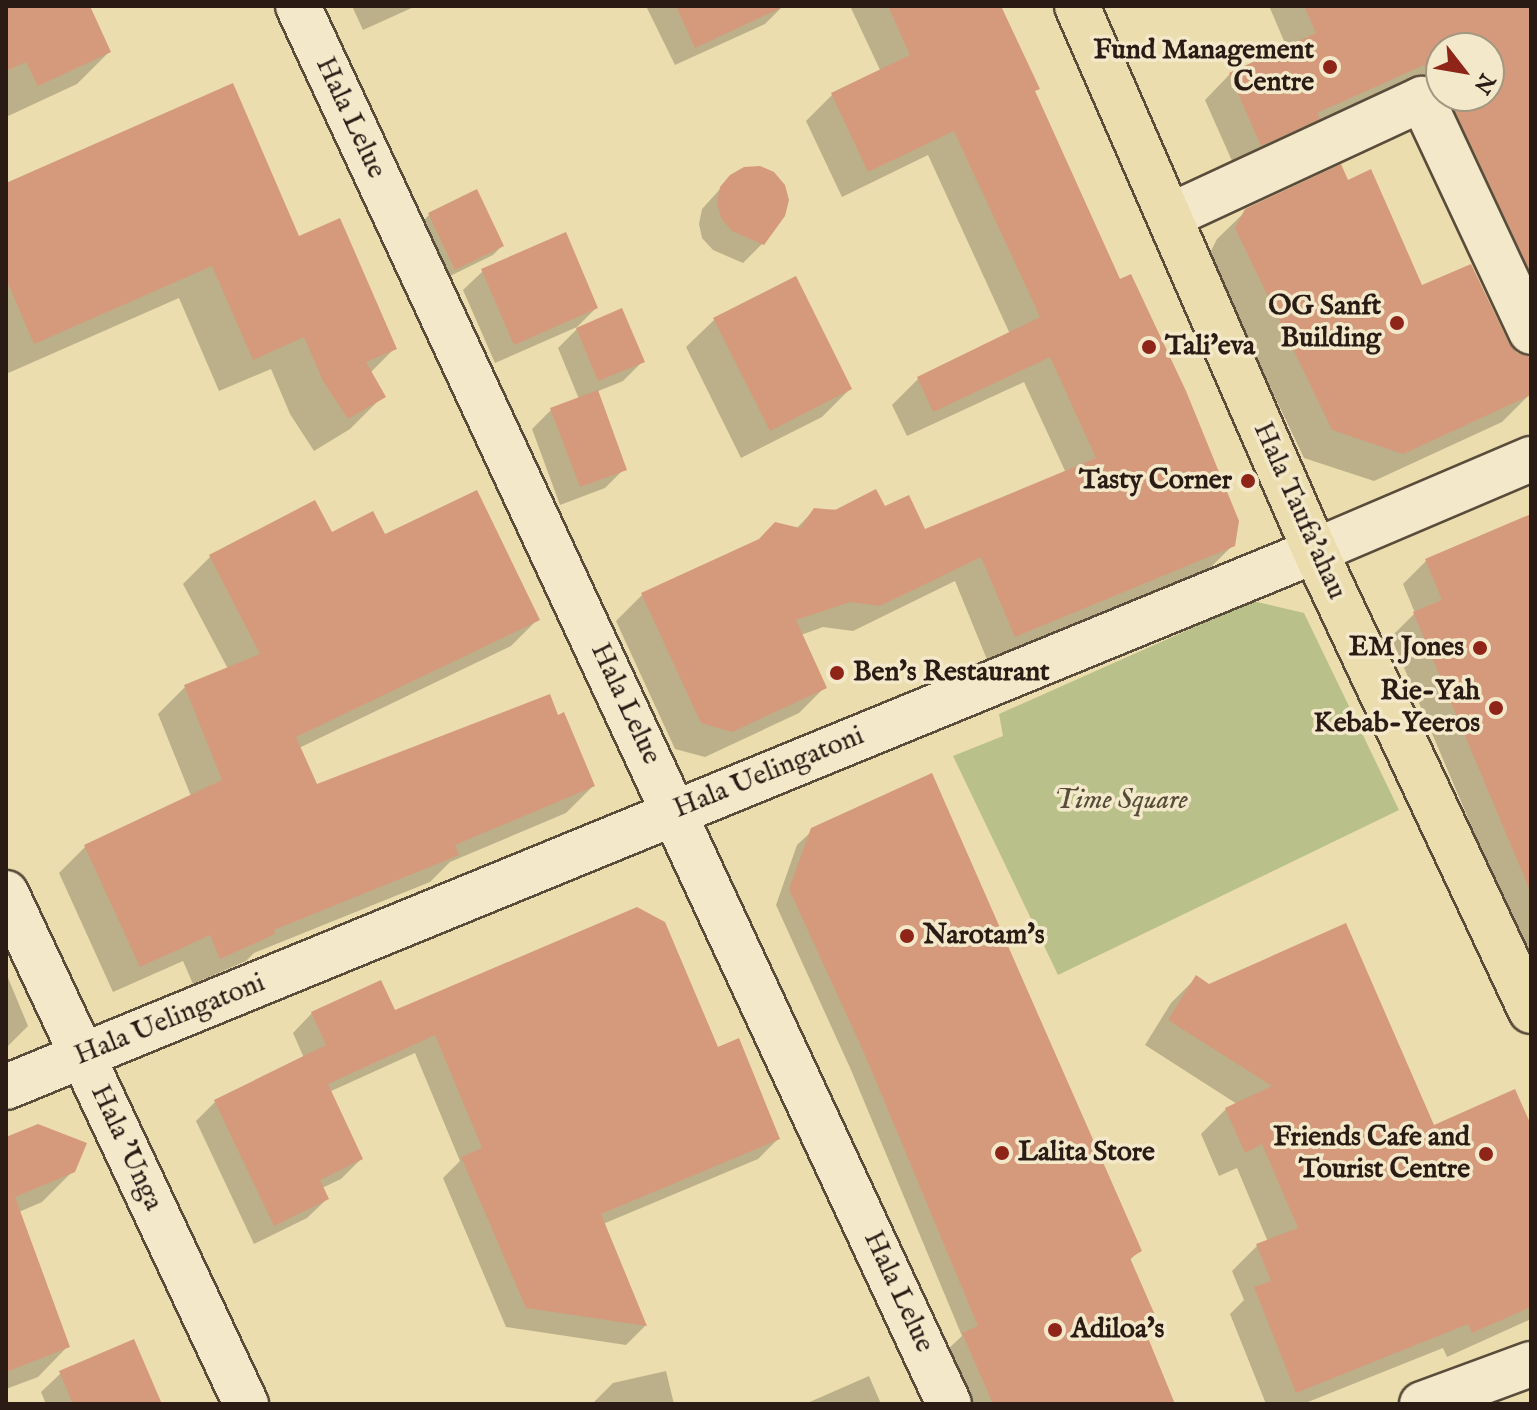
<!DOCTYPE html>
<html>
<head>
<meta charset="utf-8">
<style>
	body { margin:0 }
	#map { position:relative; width:1537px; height:1410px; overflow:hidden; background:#ecddae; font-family:"IM FELL English",serif }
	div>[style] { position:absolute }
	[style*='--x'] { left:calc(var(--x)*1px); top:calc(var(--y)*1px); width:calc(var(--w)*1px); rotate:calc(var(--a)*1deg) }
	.green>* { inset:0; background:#b9c089 }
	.shadow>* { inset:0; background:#0003 }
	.building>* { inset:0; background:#d49a7b }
	.roads { filter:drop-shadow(2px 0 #5a4c3b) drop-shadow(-2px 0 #5a4c3b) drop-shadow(0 2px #5a4c3b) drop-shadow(0 -2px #5a4c3b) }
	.minor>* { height:44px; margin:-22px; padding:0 22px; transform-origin:22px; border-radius:22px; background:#f3e9ca }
	.major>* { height:44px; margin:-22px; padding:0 22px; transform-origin:22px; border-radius:22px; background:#ecddae }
	.dots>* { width:22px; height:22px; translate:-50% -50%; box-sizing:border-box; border:4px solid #f3e9ca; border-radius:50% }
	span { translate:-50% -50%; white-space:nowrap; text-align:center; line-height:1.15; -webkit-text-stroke:7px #f3e9ca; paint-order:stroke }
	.poi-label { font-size:28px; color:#2a1b15; font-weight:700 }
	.right { translate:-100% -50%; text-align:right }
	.left { translate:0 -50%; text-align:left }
	.street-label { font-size:28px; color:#2a1b15 }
	.park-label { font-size:28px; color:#554d38; font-style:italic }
	.frame { position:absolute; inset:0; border:8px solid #2a1b15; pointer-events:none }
	.north { position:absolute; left:1425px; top:32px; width:80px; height:80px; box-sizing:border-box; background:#f3e9ca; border:2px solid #a39782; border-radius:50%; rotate:121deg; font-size:22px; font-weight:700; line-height:32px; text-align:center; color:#2a1b15 }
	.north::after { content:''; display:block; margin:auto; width:28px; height:36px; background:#8f2418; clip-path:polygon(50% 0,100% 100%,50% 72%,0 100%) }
</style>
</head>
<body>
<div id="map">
	<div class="green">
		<i style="clip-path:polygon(1253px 601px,1304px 613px,1399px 810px,1058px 975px,953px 756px,1003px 736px,999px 714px)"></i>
	</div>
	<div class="shadow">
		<i style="clip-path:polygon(6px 6px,88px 6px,109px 52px,77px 84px,6px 117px)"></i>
		<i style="clip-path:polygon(352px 6px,416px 6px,363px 30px)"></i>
		<i style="clip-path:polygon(646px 6px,783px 6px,765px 24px,675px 65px)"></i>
		<i style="clip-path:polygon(850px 6px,978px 6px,1033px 93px,1233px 545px,1207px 571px,988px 662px,955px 581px,853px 631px,823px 627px,801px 635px,825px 687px,799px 713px,705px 757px,675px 749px,616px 621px,642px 595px,796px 529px,814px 510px,884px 509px,924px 532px,1066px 473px,1024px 382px,907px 436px,892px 405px,918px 379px,1010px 334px,928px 155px,842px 197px,806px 121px,832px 95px,881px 72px)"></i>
		<i style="clip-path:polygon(evenodd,1269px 6px,1526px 6px,1531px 17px,1531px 347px,1420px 114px,1236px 170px,1205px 100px,1230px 74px,1287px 48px,1269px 6px,1441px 48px,1489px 48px,1489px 96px,1441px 96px,1441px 48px)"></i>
		<i style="clip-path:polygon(731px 177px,763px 243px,743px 263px,713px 250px,702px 238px,699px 224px,702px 209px)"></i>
		<i style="clip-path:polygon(1347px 182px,1421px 288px,1507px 344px,1531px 366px,1530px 394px,1502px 422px,1374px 481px,1304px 458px,1208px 257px,1217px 239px,1246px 211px)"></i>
		<i style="clip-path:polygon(6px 185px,298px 239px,395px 348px,370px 373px,383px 396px,350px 429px,314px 451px,290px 414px,271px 369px,219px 391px,179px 298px,6px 374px)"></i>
		<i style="clip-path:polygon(429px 215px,502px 246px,493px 255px,446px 278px,420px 224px)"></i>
		<i style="clip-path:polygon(483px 271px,596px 308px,577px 327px,495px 363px,463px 290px)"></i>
		<i style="clip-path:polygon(715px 319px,850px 389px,822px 417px,741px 458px,686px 347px)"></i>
		<i style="clip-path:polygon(577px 329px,642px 362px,623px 381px,596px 392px,624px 469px,605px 488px,560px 505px,532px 429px,551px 410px,579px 399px,558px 348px)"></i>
		<i style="clip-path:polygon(1531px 516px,1531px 966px,1391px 637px,1415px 613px,1403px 584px,1426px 561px)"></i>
		<i style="clip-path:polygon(331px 535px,384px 536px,538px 619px,511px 646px,299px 748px,316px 787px,593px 786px,566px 813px,450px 862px,430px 882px,254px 953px,246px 961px,193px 984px,183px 961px,113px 992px,59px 873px,86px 846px,191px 796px,158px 714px,185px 687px,228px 669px,183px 584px,210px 557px)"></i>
		<i style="clip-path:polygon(813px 830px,1139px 1251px,1129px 1261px,1156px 1322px,1144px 1334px,1173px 1404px,972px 1404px,948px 1349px,962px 1336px,851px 1070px,776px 905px,797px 845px)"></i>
		<i style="clip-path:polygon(6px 973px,28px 1026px,6px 1048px)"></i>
		<i style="clip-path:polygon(1196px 978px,1433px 1128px,1531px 1132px,1531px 1319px,1447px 1357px,1443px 1348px,1303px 1404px,1266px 1404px,1230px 1314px,1244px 1300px,1232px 1271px,1257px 1246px,1268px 1242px,1237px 1168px,1219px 1176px,1201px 1134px,1226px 1109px,1237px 1104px,1145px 1045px,1171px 1003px)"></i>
		<i style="clip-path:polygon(312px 1013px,394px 1013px,717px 1050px,778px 1139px,758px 1159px,603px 1224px,645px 1326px,626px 1345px,506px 1327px,443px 1178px,460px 1161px,415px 1053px,329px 1092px,361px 1159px,341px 1179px,322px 1188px,327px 1199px,307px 1218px,254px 1244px,196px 1121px,215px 1102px,304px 1058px,293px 1033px)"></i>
		<i style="clip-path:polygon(6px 1139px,73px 1171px,42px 1202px,19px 1212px,68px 1346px,38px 1377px,6px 1389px)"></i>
		<i style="clip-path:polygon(666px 1371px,674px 1404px,592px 1404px,613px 1383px)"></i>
		<i style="clip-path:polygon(61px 1373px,159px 1404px,46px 1404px,41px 1392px)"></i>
		<i style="clip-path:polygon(869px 1376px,881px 1404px,805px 1404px)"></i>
	</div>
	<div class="building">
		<i style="clip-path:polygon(6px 6px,90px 6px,111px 52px,38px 86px,26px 62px,6px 71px)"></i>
		<i style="clip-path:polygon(676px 6px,785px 6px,695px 48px)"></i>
		<i style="clip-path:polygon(888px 6px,1001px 6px,1040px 89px,1035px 91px,1120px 279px,1131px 274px,1186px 391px,1239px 521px,1235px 546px,1015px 637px,981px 557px,880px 606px,850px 602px,796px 620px,827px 688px,732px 732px,701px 723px,641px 593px,759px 539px,775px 522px,800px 528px,814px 508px,835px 510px,876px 489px,885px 506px,909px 495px,925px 529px,1096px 458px,1050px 357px,933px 412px,917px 377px,1040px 317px,954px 131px,868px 172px,831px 93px,910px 55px)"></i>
		<i style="clip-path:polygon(1304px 6px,1531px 6px,1531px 273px,1448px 96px,1489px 96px,1489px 48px,1441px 48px,1441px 84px,1429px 76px,1424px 65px,1317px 113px,1320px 119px,1261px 146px,1229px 73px,1316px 33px)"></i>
		<i style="clip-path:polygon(233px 83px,299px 236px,340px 218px,397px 349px,366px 362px,386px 397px,348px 419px,323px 381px,304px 337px,253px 360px,212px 266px,34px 344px,6px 279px,6px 183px)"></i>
		<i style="clip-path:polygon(1341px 164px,1348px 180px,1371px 169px,1422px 285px,1471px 264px,1509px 343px,1517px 353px,1531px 357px,1531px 395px,1403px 454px,1332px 430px,1235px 228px,1245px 209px)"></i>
		<i style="clip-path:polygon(760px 166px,774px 172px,785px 185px,789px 200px,785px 216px,764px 245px,732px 231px,721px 218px,717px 203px,720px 187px,730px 175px,744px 167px)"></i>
		<i style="clip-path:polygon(477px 189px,504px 246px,455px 270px,428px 213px)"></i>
		<i style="clip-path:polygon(566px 232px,598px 308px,514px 345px,481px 269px)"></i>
		<i style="clip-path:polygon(796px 276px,852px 389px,770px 431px,713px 318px)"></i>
		<i style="clip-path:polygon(622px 308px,645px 362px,598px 381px,576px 328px)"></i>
		<i style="clip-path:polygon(598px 390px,627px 470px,580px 487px,550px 408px)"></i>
		<i style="clip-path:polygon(477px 490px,540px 620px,296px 737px,317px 784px,550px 694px,558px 715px,564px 712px,595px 786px,455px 845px,459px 855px,274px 930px,275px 934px,220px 959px,210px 935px,140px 967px,84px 845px,222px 780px,184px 685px,260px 654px,209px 555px,315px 500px,332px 532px,373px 511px,385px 534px)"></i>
		<i style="clip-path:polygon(1531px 514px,1531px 893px,1413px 612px,1442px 600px,1425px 559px)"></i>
		<i style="clip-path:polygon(932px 773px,1142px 1251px,1130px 1258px,1158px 1322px,1144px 1328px,1175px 1404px,993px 1404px,962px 1333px,978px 1326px,865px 1055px,789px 889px,811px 828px)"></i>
		<i style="clip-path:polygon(637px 907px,665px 922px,718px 1047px,739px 1038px,780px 1139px,601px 1214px,647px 1326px,526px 1308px,461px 1157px,482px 1148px,435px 1035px,328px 1084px,363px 1159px,320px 1180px,329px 1199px,274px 1226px,214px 1100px,326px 1045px,311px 1012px,381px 980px,395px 1010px)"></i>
		<i style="clip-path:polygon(1346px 923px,1434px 1125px,1515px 1089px,1531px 1125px,1531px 1307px,1472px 1333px,1468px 1324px,1296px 1393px,1254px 1287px,1271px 1281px,1256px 1244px,1298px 1228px,1262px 1144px,1245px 1153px,1225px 1108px,1272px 1086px,1168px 1020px,1196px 975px,1209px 984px)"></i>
		<i style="clip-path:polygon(38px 1124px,87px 1143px,75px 1172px,15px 1197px,70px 1347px,6px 1372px,6px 1137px)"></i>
		<i style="clip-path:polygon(134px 1339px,162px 1404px,73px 1404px,59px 1371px)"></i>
	</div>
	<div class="roads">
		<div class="minor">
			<i style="--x:298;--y:6;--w:1542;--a:65.03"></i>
			<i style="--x:1170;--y:216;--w:278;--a:-24.9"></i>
			<i style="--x:1422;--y:99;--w:257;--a:64.9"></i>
			<i style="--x:6;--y:893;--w:565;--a:64.84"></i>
			<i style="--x:6;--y:1087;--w:1414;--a:-22.27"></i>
			<i style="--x:1315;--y:551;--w:235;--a:-23.1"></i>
			<i style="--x:1422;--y:1404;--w:116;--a:-20.2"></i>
		</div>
		<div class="major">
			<i style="--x:1077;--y:6;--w:595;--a:66.41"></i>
			<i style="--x:1315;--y:551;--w:508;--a:64.85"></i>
		</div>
	</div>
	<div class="dots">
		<i style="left:1330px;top:67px;background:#8f2418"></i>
		<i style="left:1397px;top:323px;background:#8f2418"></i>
		<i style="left:1149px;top:347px;background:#8f2418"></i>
		<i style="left:1248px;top:481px;background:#8f2418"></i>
		<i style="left:1480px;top:648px;background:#8f2418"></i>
		<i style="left:837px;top:673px;background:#8f2418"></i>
		<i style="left:1496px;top:708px;background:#8f2418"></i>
		<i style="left:907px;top:936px;background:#8f2418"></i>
		<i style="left:1002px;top:1153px;background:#8f2418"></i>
		<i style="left:1486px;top:1154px;background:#8f2418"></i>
		<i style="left:1055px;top:1330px;background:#8f2418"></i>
	</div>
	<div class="poi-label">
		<span class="right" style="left:1314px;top:67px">Fund Management<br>Centre</span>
		<span class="right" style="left:1381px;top:323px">OG Sanft<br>Building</span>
		<span class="left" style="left:1165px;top:347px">Tali'eva</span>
		<span class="right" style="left:1232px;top:481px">Tasty Corner</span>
		<span class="right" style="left:1464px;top:648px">EM Jones</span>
		<span class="left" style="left:853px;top:673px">Ben's Restaurant</span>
		<span class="right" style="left:1480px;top:708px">Rie-Yah<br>Kebab-Yeeros</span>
		<span class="left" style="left:923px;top:936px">Narotam's</span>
		<span class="right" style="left:1470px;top:1154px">Friends Cafe and<br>Tourist Centre</span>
		<span class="left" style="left:1018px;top:1153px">Lalita Store</span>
		<span class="left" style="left:1071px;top:1330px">Adiloa's</span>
	</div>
	<div class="street-label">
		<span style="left:350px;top:118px;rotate:65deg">Hala Lelue</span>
		<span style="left:1299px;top:511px;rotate:66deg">Hala Taufa'ahau</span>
		<span style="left:625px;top:704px;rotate:65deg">Hala Lelue</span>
		<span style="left:769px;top:773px;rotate:-22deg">Hala Uelingatoni</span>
		<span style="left:170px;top:1020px;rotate:-22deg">Hala Uelingatoni</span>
		<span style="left:126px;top:1148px;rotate:65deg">Hala 'Unga</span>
		<span style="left:898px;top:1292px;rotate:65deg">Hala Lelue</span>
	</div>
	<div class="park-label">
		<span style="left:1121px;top:801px">Time Square</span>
	</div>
	<div class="frame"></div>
	<div class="north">N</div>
</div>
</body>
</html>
